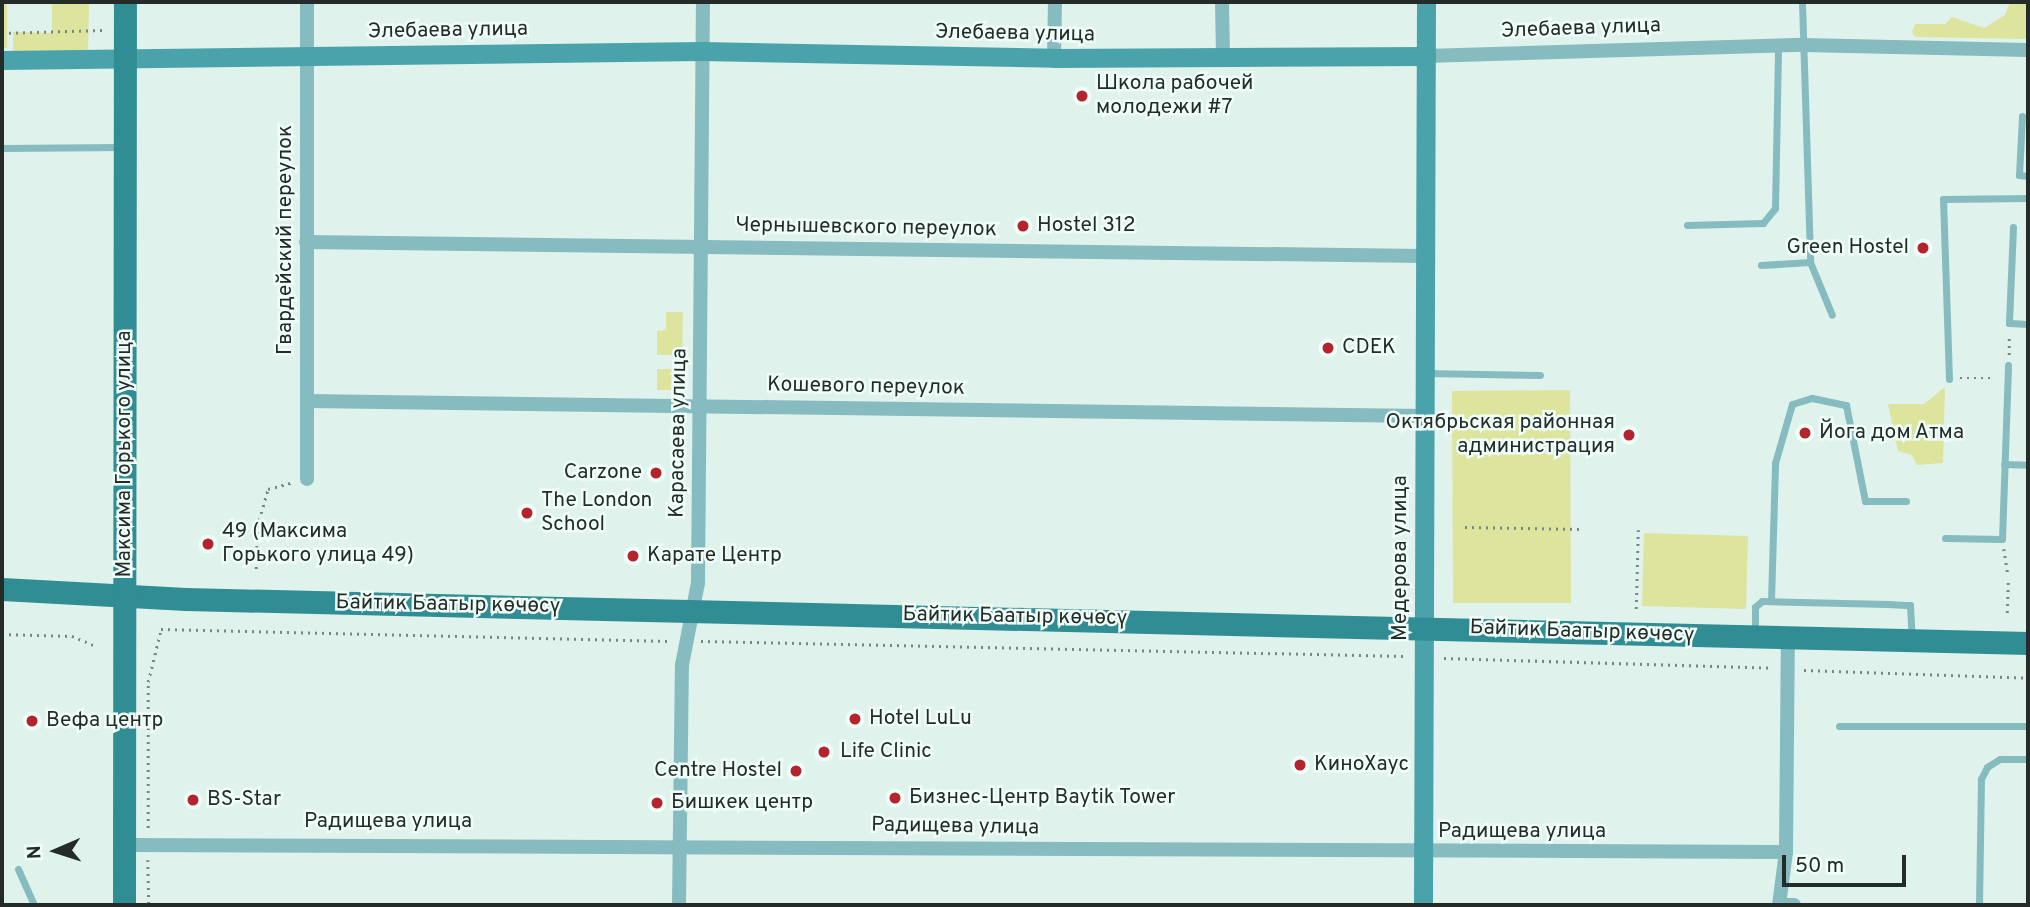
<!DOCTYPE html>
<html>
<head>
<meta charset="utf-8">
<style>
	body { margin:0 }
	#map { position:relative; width:2030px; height:907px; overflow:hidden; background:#e0f2ec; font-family:Overpass,sans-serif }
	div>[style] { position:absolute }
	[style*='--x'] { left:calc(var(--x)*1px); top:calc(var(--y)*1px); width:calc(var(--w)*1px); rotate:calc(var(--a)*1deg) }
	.green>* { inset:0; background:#dce49e }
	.path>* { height:2.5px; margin-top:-1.25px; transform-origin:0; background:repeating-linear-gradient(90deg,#7a8681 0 2px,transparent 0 7px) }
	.lane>* { height:7px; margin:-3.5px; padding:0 3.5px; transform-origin:3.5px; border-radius:3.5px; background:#86bcc0 }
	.street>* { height:14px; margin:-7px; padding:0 7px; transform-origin:7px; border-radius:7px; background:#86bcc0 }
	.secondary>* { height:19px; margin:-9.5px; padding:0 9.5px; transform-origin:9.5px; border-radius:9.5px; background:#4aa3aa }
	.primary>* { height:23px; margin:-11.5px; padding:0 11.5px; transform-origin:11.5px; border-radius:11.5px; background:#318d94 }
	.dots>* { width:19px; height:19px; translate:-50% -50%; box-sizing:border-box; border:4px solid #f0fef9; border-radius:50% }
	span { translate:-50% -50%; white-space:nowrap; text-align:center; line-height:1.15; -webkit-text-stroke:5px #f0fef9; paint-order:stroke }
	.street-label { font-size:21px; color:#242b28 }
	.poi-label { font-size:21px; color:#242b28 }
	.left { translate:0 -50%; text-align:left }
	.right { translate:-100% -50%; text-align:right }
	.frame { position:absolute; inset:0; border:4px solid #242b28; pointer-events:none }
	.north { position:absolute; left:21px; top:816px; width:70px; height:70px; -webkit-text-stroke:5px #f0fef9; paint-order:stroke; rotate:267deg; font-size:19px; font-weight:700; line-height:28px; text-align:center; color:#242b28 }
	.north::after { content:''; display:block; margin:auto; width:24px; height:32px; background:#242b28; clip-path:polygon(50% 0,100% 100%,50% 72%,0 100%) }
	.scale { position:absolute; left:1782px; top:855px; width:124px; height:32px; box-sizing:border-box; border:4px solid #242b28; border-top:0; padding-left:9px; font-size:21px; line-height:24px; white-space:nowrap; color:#242b28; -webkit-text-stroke:5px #f0fef9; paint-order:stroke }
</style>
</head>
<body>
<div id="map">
	<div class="green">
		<i style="clip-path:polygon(2px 2px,7px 2px,7px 48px,2px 48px)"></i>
		<i style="clip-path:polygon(52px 2px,89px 2px,88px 53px,13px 55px,13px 32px,52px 33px)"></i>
		<i style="clip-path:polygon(2010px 2px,2028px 2px,2028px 39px,1915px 37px,1912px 32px,1915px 24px,1945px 24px,1952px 17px,1984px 28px,2005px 15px)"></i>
		<i style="clip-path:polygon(666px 312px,683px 312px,682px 355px,657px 355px,657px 331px,666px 330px)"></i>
		<i style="clip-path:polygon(657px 369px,683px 369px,683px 390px,657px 390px)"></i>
		<i style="clip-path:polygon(1945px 387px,1943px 463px,1917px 465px,1912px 455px,1898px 451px,1888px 404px,1924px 404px)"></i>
		<i style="clip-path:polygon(1570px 390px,1571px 603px,1453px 603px,1452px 391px)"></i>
		<i style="clip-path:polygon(1644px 533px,1748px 536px,1746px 609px,1642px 606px)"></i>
	</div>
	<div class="path">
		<i style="--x:2;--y:33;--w:101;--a:-1.7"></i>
		<i style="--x:2009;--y:355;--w:21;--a:-90"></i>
		<i style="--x:1960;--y:378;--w:35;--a:0"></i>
		<i style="--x:1465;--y:527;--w:116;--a:1"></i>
		<i style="--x:2004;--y:549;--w:25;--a:81"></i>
		<i style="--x:256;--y:569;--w:42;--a:-88.6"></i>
		<i style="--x:257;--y:527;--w:40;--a:-74"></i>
		<i style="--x:268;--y:489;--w:27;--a:-15"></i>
		<i style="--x:1636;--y:609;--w:79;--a:-88.5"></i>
		<i style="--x:2007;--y:613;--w:33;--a:-88"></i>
		<i style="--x:2;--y:634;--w:70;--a:1.6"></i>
		<i style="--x:72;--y:636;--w:23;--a:23"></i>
		<i style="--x:701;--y:641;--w:703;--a:1.22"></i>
		<i style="--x:1444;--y:658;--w:329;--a:1.7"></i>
		<i style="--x:1804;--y:670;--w:224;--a:2"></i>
		<i style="--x:148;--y:828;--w:146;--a:-90"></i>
		<i style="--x:148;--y:682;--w:55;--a:-76.2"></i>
		<i style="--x:161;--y:629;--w:509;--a:1.35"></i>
		<i style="--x:148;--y:860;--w:45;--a:88.7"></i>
	</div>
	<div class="lane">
		<i style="--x:1802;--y:2;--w:260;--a:88.2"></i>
		<i style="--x:1810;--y:262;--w:57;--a:67.5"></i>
		<i style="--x:2022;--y:116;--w:59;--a:92.9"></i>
		<i style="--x:2019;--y:175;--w:9;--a:6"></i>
		<i style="--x:2;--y:148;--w:119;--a:-0.5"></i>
		<i style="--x:1687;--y:225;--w:76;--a:-1.5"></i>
		<i style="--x:1763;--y:223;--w:19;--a:-51"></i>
		<i style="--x:1775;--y:208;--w:162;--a:-88.9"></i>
		<i style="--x:2013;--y:227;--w:96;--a:92.4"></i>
		<i style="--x:2009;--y:323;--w:19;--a:3"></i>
		<i style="--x:1761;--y:265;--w:49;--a:-3.5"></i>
		<i style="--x:1425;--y:373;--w:115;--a:1"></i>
		<i style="--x:1949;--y:379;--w:180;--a:-91.9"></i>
		<i style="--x:1943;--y:199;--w:85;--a:-0.7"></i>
		<i style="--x:2004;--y:464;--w:24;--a:2"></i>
		<i style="--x:1945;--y:538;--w:57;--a:1"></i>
		<i style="--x:2002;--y:539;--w:174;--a:-88"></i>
		<i style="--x:1771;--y:601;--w:138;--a:-88.3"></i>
		<i style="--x:1775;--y:463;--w:61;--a:-73.9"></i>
		<i style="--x:1792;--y:404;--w:21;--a:-17"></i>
		<i style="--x:1812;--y:398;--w:35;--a:12"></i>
		<i style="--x:1846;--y:405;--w:98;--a:78.8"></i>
		<i style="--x:1865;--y:501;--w:41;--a:0"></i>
		<i style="--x:1755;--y:632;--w:25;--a:-90"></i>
		<i style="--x:1755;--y:607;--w:9;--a:-41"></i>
		<i style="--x:1762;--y:601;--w:126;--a:1.4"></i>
		<i style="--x:1888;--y:604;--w:22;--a:3"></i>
		<i style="--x:1910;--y:605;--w:33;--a:87"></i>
		<i style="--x:1839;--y:726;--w:189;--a:0"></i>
		<i style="--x:18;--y:869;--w:39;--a:66"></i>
		<i style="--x:1979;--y:905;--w:126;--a:-89.1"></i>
		<i style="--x:1981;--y:779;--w:13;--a:-63"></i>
		<i style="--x:1987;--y:767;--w:15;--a:-32"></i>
		<i style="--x:2000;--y:759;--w:28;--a:0"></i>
	</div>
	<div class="street">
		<i style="--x:307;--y:2;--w:477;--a:90"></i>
		<i style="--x:1222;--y:2;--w:54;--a:88.9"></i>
		<i style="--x:1426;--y:56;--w:377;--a:-1.7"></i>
		<i style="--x:1803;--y:45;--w:225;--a:1.3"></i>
		<i style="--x:1054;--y:58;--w:56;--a:-89"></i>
		<i style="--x:306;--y:242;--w:1118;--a:0.72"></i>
		<i style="--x:307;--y:401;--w:1117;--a:0.77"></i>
		<i style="--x:124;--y:845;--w:1662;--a:0.24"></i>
		<i style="--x:679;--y:905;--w:240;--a:-89.3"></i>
		<i style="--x:682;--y:665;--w:84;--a:-79"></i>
		<i style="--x:698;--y:583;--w:581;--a:-89.51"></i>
		<i style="--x:1779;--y:905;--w:53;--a:-82.5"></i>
		<i style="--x:1786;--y:852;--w:215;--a:-89.5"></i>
		<i style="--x:1779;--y:905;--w:15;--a:0"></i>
	</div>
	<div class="secondary">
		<i style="--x:2;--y:60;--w:700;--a:-0.74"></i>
		<i style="--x:702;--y:51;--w:352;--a:1.1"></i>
		<i style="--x:1054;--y:58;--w:372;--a:-0.3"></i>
		<i style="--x:1423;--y:905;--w:903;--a:-89.81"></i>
	</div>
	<div class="primary">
		<i style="--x:2;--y:589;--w:184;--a:3.1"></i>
		<i style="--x:186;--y:599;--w:1843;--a:1.37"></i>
		<i style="--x:124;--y:905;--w:903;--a:-89.94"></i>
	</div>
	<div class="dots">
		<i style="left:1082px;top:96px;background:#b5242c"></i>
		<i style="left:1023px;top:226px;background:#b5242c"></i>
		<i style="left:1923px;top:248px;background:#b5242c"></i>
		<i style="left:1328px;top:348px;background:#b5242c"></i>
		<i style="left:1805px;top:433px;background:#b5242c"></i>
		<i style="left:1629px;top:435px;background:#b5242c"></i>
		<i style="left:656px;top:473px;background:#b5242c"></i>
		<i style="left:527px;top:513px;background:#b5242c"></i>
		<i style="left:208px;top:544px;background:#b5242c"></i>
		<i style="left:633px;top:556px;background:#b5242c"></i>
		<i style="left:855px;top:719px;background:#b5242c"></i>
		<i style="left:32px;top:721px;background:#b5242c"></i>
		<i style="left:824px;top:752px;background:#b5242c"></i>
		<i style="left:1300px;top:765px;background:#b5242c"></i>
		<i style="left:796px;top:771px;background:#b5242c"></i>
		<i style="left:895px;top:798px;background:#b5242c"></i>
		<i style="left:193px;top:800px;background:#b5242c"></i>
		<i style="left:657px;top:803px;background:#b5242c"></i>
	</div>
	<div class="street-label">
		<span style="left:1581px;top:29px;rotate:-2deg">Элебаева улица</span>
		<span style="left:448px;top:31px;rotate:-1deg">Элебаева улица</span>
		<span style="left:1015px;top:34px;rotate:1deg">Элебаева улица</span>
		<span style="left:866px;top:228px;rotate:1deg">Чернышевского переулок</span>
		<span style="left:286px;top:240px;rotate:-90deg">Гвардейский переулок</span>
		<span style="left:866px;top:387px;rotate:1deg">Кошевого переулок</span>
		<span style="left:679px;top:433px;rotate:-89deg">Карасаева улица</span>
		<span style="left:125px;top:454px;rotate:-90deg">Максима Горького улица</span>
		<span style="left:1401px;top:558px;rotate:-90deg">Медерова улица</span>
		<span style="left:448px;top:605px;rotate:1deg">Байтик Баатыр көчөсү</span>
		<span style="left:1015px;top:617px;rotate:1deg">Байтик Баатыр көчөсү</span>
		<span style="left:1582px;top:632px;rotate:2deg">Байтик Баатыр көчөсү</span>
		<span style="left:388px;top:822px">Радищева улица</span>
		<span style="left:955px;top:827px;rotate:1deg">Радищева улица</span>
		<span style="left:1522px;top:832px">Радищева улица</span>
	</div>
	<div class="poi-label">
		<span class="left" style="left:1096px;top:96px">Школа рабочей<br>молодежи #7</span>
		<span class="left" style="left:1037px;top:226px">Hostel 312</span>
		<span class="right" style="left:1909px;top:248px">Green Hostel</span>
		<span class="left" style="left:1342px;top:348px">CDEK</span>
		<span class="right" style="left:1615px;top:435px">Октябрьская районная<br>администрация</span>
		<span class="left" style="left:1819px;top:433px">Йога дом Атма</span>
		<span class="right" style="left:642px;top:473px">Carzone</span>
		<span class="left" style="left:541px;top:513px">The London<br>School</span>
		<span class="left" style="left:222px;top:544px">49 (Максима<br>Горького улица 49)</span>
		<span class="left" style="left:647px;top:556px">Карате Центр</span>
		<span class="left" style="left:869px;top:719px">Hotel LuLu</span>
		<span class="left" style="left:46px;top:721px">Вефа центр</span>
		<span class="left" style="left:840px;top:752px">Life Clinic</span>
		<span class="left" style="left:1314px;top:765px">КиноХаус</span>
		<span class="right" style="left:782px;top:771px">Centre Hostel</span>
		<span class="left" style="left:909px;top:798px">Бизнес-Центр Baytik Tower</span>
		<span class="left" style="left:207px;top:800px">BS-Star</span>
		<span class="left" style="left:671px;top:803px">Бишкек центр</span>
	</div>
	<div class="frame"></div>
	<div class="north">N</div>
	<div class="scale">50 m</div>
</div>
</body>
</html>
